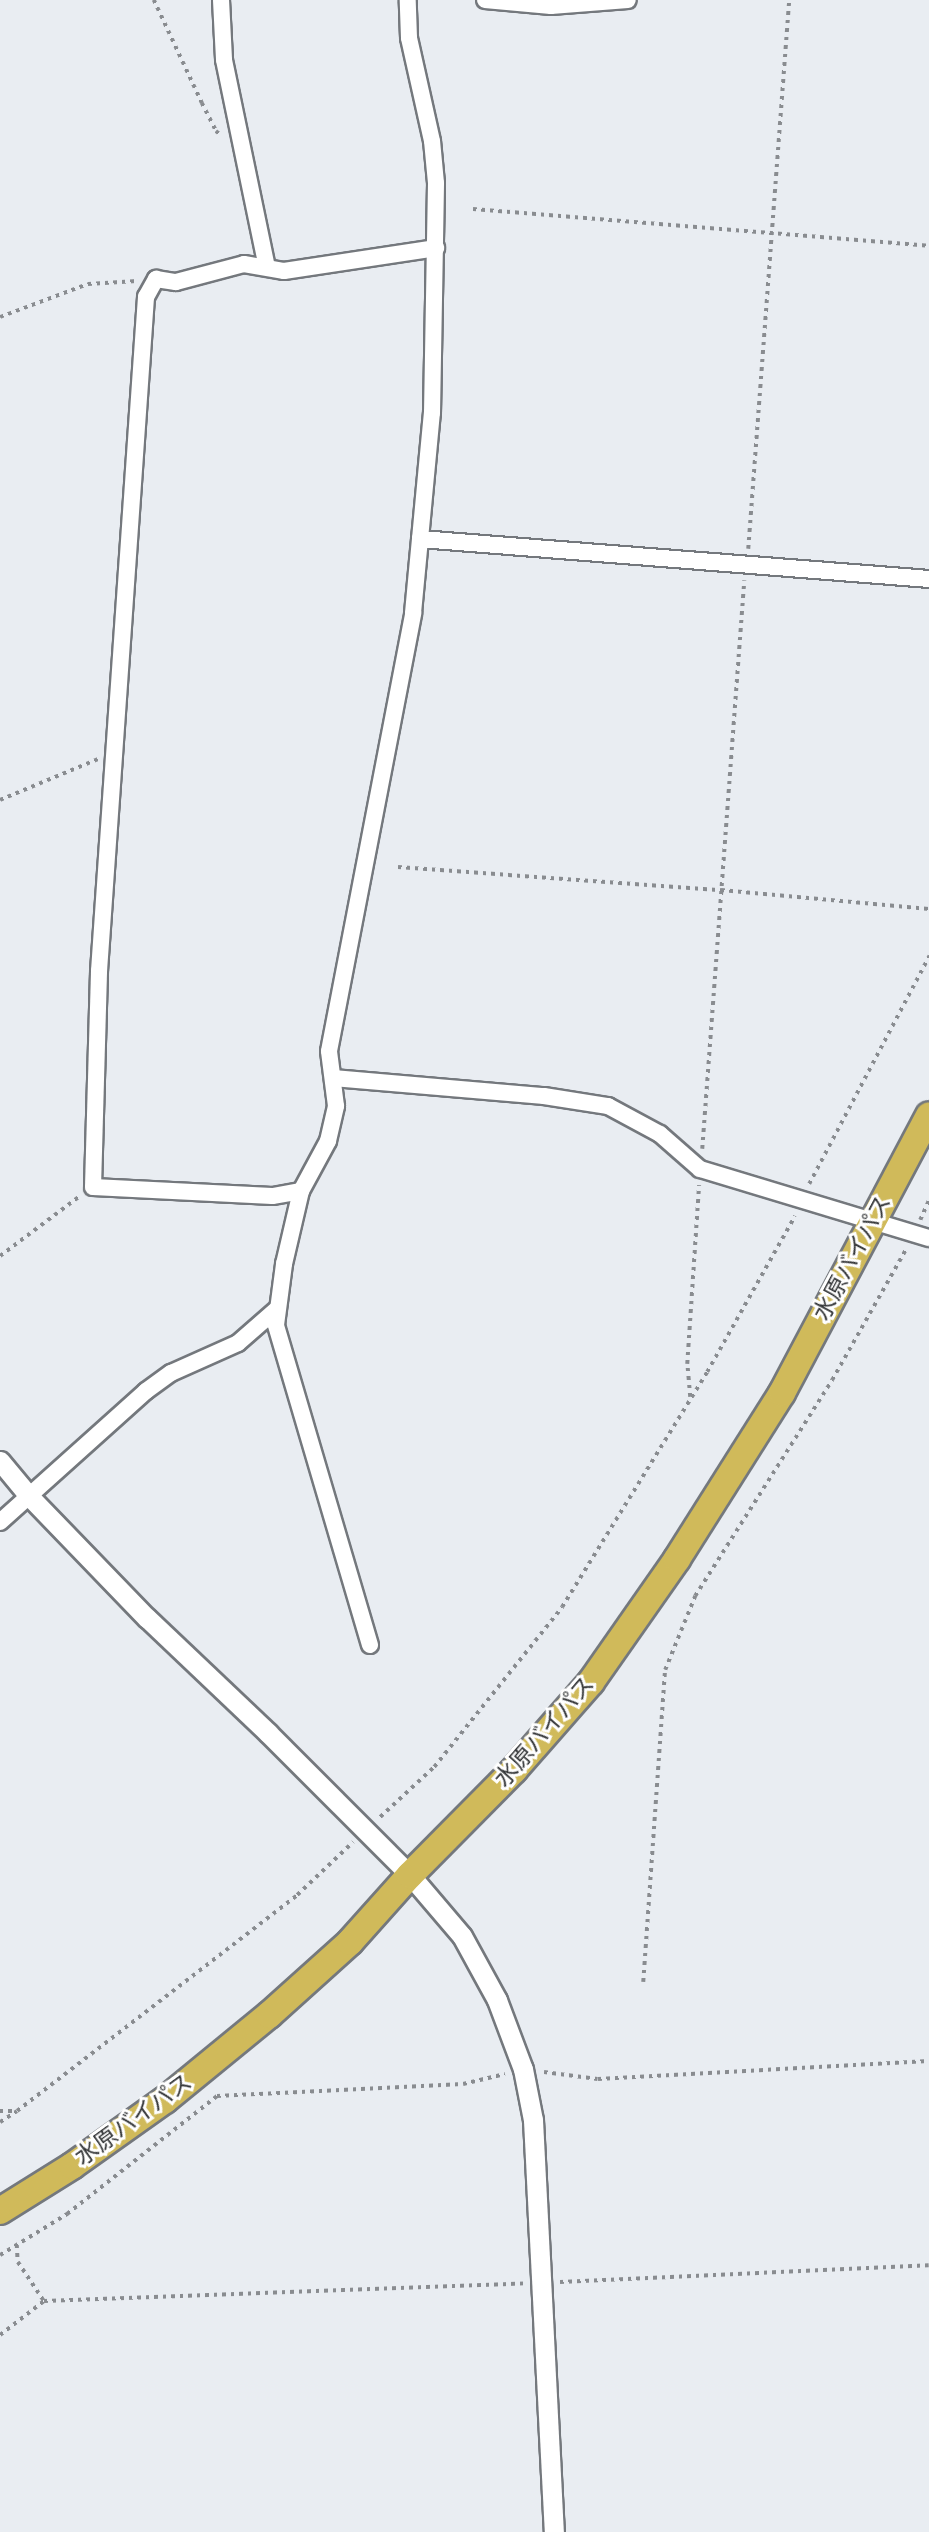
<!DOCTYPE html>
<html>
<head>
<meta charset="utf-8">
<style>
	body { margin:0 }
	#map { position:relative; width:929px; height:2532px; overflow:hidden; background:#e9edf2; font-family:"Roboto Condensed","Noto Sans JP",sans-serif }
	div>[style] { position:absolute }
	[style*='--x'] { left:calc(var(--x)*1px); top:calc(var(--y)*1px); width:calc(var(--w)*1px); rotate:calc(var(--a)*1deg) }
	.path>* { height:3.5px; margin-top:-1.75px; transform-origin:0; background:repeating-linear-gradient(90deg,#898c90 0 3.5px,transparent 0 8.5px) }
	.roads { filter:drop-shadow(2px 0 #74787d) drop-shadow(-2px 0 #74787d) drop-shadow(0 2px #74787d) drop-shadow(0 -2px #74787d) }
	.minor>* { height:16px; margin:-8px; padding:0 8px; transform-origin:8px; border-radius:8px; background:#fff }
	.tertiary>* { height:19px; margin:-9.5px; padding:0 9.5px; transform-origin:9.5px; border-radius:9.5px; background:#fff }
	.trunk>* { height:26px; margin:-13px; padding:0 13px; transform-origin:13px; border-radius:13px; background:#d0ba5a }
	span { translate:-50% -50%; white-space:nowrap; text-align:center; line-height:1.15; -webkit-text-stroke:6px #fff; paint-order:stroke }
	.street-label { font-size:23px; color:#333537 }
</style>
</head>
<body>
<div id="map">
	<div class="path">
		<i style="--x:154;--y:0;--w:114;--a:65"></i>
		<i style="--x:202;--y:103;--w:31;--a:63"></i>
		<i style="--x:216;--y:131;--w:6;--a:39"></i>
		<i style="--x:473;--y:209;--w:457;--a:4.6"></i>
		<i style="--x:0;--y:317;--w:94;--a:-20.6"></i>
		<i style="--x:88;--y:284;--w:49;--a:-3.5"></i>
		<i style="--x:748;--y:549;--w:551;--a:-85.73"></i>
		<i style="--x:0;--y:800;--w:106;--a:-22.7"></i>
		<i style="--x:398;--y:867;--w:324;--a:4.1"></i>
		<i style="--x:721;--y:890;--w:209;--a:5.2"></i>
		<i style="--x:702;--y:1149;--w:570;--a:-85.77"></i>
		<i style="--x:809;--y:1184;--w:258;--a:-62.2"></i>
		<i style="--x:920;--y:1220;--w:22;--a:-66"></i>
		<i style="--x:0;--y:1256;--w:100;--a:-36.9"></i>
		<i style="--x:690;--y:1397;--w:33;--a:-95"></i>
		<i style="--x:687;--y:1364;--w:179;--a:-86.2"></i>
		<i style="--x:380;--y:1817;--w:74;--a:-42.8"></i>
		<i style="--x:434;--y:1767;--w:205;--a:-51.3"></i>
		<i style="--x:562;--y:1607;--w:276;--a:-58.3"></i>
		<i style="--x:707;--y:1372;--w:179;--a:-60.6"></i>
		<i style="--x:643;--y:1982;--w:313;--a:-86"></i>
		<i style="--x:665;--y:1670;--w:80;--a:-67.9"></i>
		<i style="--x:695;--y:1596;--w:256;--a:-57.6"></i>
		<i style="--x:832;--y:1380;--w:150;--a:-60.5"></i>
		<i style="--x:544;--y:2072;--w:54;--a:7.4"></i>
		<i style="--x:598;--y:2079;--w:331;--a:-3.1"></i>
		<i style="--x:0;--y:2111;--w:15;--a:0"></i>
		<i style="--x:0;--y:2122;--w:20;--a:-33"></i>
		<i style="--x:17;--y:2111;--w:354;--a:-37.6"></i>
		<i style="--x:297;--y:1895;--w:77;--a:-43.4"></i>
		<i style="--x:17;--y:2245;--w:17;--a:87"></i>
		<i style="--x:18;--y:2262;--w:47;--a:56.3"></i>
		<i style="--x:0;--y:2255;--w:79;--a:-31.5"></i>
		<i style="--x:67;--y:2214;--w:191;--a:-38.2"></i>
		<i style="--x:217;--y:2096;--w:246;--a:-2.8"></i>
		<i style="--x:463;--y:2084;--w:43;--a:-13.4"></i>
		<i style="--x:560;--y:2282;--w:369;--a:-2.6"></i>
		<i style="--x:0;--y:2335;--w:56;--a:-37.7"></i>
		<i style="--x:44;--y:2301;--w:481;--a:-2.1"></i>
	</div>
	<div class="roads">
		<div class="minor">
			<i style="--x:221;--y:0;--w:60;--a:87.1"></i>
			<i style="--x:224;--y:60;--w:211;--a:78.3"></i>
			<i style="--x:485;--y:0;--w:66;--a:5.2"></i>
			<i style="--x:551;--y:6;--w:77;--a:-4.5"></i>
			<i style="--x:420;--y:539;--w:511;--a:4.49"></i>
			<i style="--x:333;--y:1078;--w:212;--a:4.9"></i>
			<i style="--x:544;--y:1096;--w:65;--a:8.9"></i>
			<i style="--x:608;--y:1106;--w:59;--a:28.3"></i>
			<i style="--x:660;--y:1134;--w:53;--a:41.2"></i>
			<i style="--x:700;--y:1169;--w:239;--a:16.8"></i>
			<i style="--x:301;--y:1191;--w:29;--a:170"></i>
			<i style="--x:272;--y:1196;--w:179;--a:-177.1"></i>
			<i style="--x:93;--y:1187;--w:216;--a:-88.4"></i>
			<i style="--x:99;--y:971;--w:676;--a:-86.01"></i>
			<i style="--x:146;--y:297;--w:21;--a:-61"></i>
			<i style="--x:156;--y:279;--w:20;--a:9"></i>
			<i style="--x:176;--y:282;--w:70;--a:-14.8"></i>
			<i style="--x:244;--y:264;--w:41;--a:9.9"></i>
			<i style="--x:284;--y:271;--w:154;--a:-8.6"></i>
			<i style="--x:0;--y:1522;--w:196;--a:-41.9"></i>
			<i style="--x:146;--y:1391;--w:31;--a:-36"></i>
			<i style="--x:171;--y:1373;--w:73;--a:-24.1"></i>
			<i style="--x:238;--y:1343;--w:52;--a:-41.1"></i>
			<i style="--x:370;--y:1645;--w:334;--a:-106.4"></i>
			<i style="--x:276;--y:1325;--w:62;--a:-82.5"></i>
			<i style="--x:284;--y:1264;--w:75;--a:-76.9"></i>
			<i style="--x:301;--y:1191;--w:57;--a:-61.6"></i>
			<i style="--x:328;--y:1141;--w:36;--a:-77"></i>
			<i style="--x:336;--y:1106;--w:55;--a:-97.3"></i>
			<i style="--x:329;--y:1051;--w:446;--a:-79.1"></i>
			<i style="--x:413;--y:613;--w:74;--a:-84.6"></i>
			<i style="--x:420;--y:539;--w:127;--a:-84.6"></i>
			<i style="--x:432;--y:413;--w:230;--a:-89"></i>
			<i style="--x:436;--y:183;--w:42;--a:-95.4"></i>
			<i style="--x:432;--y:141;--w:106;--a:-102.6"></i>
			<i style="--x:409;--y:38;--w:38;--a:-92"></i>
		</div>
		<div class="tertiary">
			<i style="--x:0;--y:1461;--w:45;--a:50.4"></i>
			<i style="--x:29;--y:1496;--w:170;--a:46"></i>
			<i style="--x:147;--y:1618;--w:167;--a:43.5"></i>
			<i style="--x:268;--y:1733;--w:201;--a:45"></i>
			<i style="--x:410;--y:1875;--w:80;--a:49.6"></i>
			<i style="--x:462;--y:1936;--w:73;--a:61.3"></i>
			<i style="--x:497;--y:2000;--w:74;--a:69.4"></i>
			<i style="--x:523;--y:2069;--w:52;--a:78.9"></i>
			<i style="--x:533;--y:2120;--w:413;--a:87.1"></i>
		</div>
		<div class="trunk">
			<i style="--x:0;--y:2211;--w:85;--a:-32"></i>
			<i style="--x:72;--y:2166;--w:114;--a:-35.4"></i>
			<i style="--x:165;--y:2100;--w:134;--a:-39.3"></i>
			<i style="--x:269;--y:2015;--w:109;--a:-42"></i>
			<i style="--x:350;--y:1942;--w:90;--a:-48.2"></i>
			<i style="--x:410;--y:1875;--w:148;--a:-45.3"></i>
			<i style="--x:514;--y:1770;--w:117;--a:-48.8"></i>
			<i style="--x:591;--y:1682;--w:150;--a:-55"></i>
			<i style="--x:677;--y:1559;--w:196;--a:-57.7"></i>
			<i style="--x:782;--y:1393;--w:314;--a:-62.1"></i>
		</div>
	</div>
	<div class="street-label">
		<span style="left:853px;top:1258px;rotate:-62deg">水原バイパス</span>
		<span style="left:545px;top:1732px;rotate:-49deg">水原バイパス</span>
		<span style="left:134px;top:2120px;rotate:-36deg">水原バイパス</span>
	</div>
</div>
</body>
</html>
